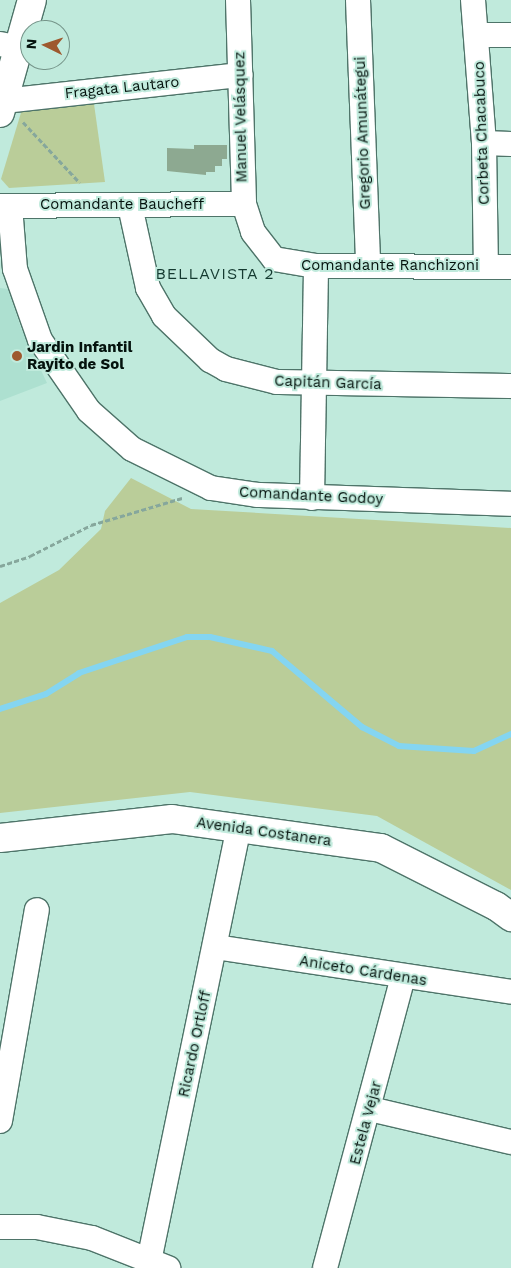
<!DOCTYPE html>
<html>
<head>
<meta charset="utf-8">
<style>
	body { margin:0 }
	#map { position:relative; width:511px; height:1268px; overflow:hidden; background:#c0eadc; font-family:"Work Sans",sans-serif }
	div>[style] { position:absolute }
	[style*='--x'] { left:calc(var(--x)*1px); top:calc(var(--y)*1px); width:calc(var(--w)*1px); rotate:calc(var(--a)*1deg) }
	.built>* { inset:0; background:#ade0d0 }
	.green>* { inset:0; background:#bacd99 }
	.stream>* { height:6px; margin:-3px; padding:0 3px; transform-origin:3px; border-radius:3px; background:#84d5f1 }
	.building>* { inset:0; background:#8da991 }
	.path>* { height:3px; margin-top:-1.5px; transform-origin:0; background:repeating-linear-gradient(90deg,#86a79c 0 5px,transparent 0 7.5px) }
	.roads { filter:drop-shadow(1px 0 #4e7469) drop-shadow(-1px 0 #4e7469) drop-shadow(0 1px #4e7469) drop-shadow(0 -1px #4e7469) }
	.minor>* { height:24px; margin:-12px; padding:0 12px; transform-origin:12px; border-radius:12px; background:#fff }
	.tertiary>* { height:28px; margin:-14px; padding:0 14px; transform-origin:14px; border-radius:14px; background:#fff }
	.dots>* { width:14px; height:14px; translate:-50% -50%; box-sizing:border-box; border:2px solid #c0eadc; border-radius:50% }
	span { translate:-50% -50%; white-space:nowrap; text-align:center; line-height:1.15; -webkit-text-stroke:4px #c0eadc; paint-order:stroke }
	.street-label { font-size:15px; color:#04120d }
	.poi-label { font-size:15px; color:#04120d; font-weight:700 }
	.left { translate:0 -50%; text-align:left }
	.neighbourhood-label { font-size:16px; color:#143a30; letter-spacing:1px }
	.north { position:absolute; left:20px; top:20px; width:50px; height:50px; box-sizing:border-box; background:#c0eadc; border:1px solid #759489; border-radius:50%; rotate:274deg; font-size:14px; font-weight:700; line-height:20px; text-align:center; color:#04120d }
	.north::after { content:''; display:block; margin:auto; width:18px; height:22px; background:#9e592e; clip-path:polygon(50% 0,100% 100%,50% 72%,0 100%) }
</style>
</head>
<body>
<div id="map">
	<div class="built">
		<i style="clip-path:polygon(0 288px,8px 289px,21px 328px,47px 383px,0 401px)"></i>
	</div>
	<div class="green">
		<i style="clip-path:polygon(94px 104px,105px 182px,9px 188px,1px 179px,23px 106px)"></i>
		<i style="clip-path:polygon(131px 478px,191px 509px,511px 528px,511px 890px,377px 816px,190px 792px,0 813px,0 603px,59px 570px,101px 529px,105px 511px)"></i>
	</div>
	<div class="stream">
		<i style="--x:0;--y:709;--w:48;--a:-18.1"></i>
		<i style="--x:46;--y:694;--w:39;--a:-32"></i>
		<i style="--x:79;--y:673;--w:114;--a:-18.4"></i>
		<i style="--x:187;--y:637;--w:23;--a:0"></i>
		<i style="--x:210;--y:637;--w:64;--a:12.7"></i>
		<i style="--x:272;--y:651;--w:118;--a:40.2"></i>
		<i style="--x:362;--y:727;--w:42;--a:27.2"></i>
		<i style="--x:399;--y:746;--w:75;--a:3.8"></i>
		<i style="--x:474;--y:751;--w:41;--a:-24.7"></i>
	</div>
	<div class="building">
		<i style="clip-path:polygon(194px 145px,227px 145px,227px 159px,222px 159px,222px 166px,215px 166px,215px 172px,206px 172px,206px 175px,167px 171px,167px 148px,194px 149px)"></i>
	</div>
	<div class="path">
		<i style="--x:23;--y:122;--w:83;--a:46.9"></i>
		<i style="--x:0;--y:566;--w:32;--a:-18"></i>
		<i style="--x:30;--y:556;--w:68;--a:-26.9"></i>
		<i style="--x:91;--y:525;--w:95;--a:-16.5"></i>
	</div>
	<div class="roads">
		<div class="minor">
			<i style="--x:238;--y:0;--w:204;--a:88.3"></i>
			<i style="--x:244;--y:204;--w:29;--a:72"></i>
			<i style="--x:253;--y:232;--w:34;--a:52"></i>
			<i style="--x:274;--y:259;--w:43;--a:9.5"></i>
			<i style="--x:316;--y:266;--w:195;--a:0.3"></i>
			<i style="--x:358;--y:0;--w:266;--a:87.8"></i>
			<i style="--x:473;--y:0;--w:143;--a:85.6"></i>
			<i style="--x:484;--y:143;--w:123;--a:89.1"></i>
			<i style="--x:478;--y:35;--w:33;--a:0"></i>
			<i style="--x:0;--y:44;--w:20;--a:11"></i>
			<i style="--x:4;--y:101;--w:238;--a:-6.3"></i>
			<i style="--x:484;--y:143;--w:27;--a:2"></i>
			<i style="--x:0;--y:206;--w:244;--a:-0.5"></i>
			<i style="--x:10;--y:206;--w:63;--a:85.5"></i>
			<i style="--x:15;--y:269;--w:75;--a:70.6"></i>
			<i style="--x:40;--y:340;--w:86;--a:55.4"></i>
			<i style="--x:89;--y:411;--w:57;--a:41.5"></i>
			<i style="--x:132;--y:449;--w:88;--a:26.3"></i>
			<i style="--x:211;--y:488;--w:48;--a:8.5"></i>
			<i style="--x:258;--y:495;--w:253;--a:2"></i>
			<i style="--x:130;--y:206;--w:84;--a:77.6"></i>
			<i style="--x:148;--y:288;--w:32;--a:60"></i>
			<i style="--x:164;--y:316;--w:64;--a:43.7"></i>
			<i style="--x:210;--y:360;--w:18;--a:29"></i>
			<i style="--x:226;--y:369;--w:53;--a:14.3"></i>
			<i style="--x:277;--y:382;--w:234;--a:1"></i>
			<i style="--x:312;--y:498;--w:232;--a:-89"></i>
			<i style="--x:215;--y:947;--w:299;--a:8.6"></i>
			<i style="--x:370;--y:1109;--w:145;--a:13.2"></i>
			<i style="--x:0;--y:1121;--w:214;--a:-80.1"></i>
			<i style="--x:0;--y:1227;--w:37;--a:0"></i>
			<i style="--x:37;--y:1227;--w:56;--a:11.3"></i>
			<i style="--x:92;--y:1238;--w:82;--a:21.5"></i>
			<i style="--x:149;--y:1261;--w:443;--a:-78.3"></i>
			<i style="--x:325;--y:1268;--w:301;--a:-75"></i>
		</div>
		<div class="tertiary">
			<i style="--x:0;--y:113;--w:117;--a:-74.2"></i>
			<i style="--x:0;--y:838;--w:173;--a:-6.3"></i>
			<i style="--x:172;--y:819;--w:211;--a:7.9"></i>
			<i style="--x:381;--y:848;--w:129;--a:26.8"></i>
			<i style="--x:496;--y:906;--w:19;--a:36"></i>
		</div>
	</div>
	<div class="dots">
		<i style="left:17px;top:356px;background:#9e592e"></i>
	</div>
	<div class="street-label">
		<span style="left:122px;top:88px;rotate:-6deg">Fragata Lautaro</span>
		<span style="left:241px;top:117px;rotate:-91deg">Manuel Velásquez</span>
		<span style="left:363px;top:133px;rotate:-92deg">Gregorio Amunátegui</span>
		<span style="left:482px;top:133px;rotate:-92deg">Corbeta Chacabuco</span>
		<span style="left:122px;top:205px">Comandante Baucheff</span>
		<span style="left:390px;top:266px">Comandante Ranchizoni</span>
		<span style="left:328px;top:383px;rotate:2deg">Capitán García</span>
		<span style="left:311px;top:496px;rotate:3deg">Comandante Godoy</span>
		<span style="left:264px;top:832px;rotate:8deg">Avenida Costanera</span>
		<span style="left:363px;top:971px;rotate:9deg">Aniceto Cárdenas</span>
		<span style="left:195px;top:1044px;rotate:-78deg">Ricardo Ortloff</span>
		<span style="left:366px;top:1123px;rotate:-75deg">Estela Vejar</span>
	</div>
	<div class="poi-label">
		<span class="left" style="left:27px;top:356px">Jardin Infantil<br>Rayito de Sol</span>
	</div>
	<div class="neighbourhood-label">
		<span style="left:215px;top:274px">BELLAVISTA 2</span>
	</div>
	<div class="north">N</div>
</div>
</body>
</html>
